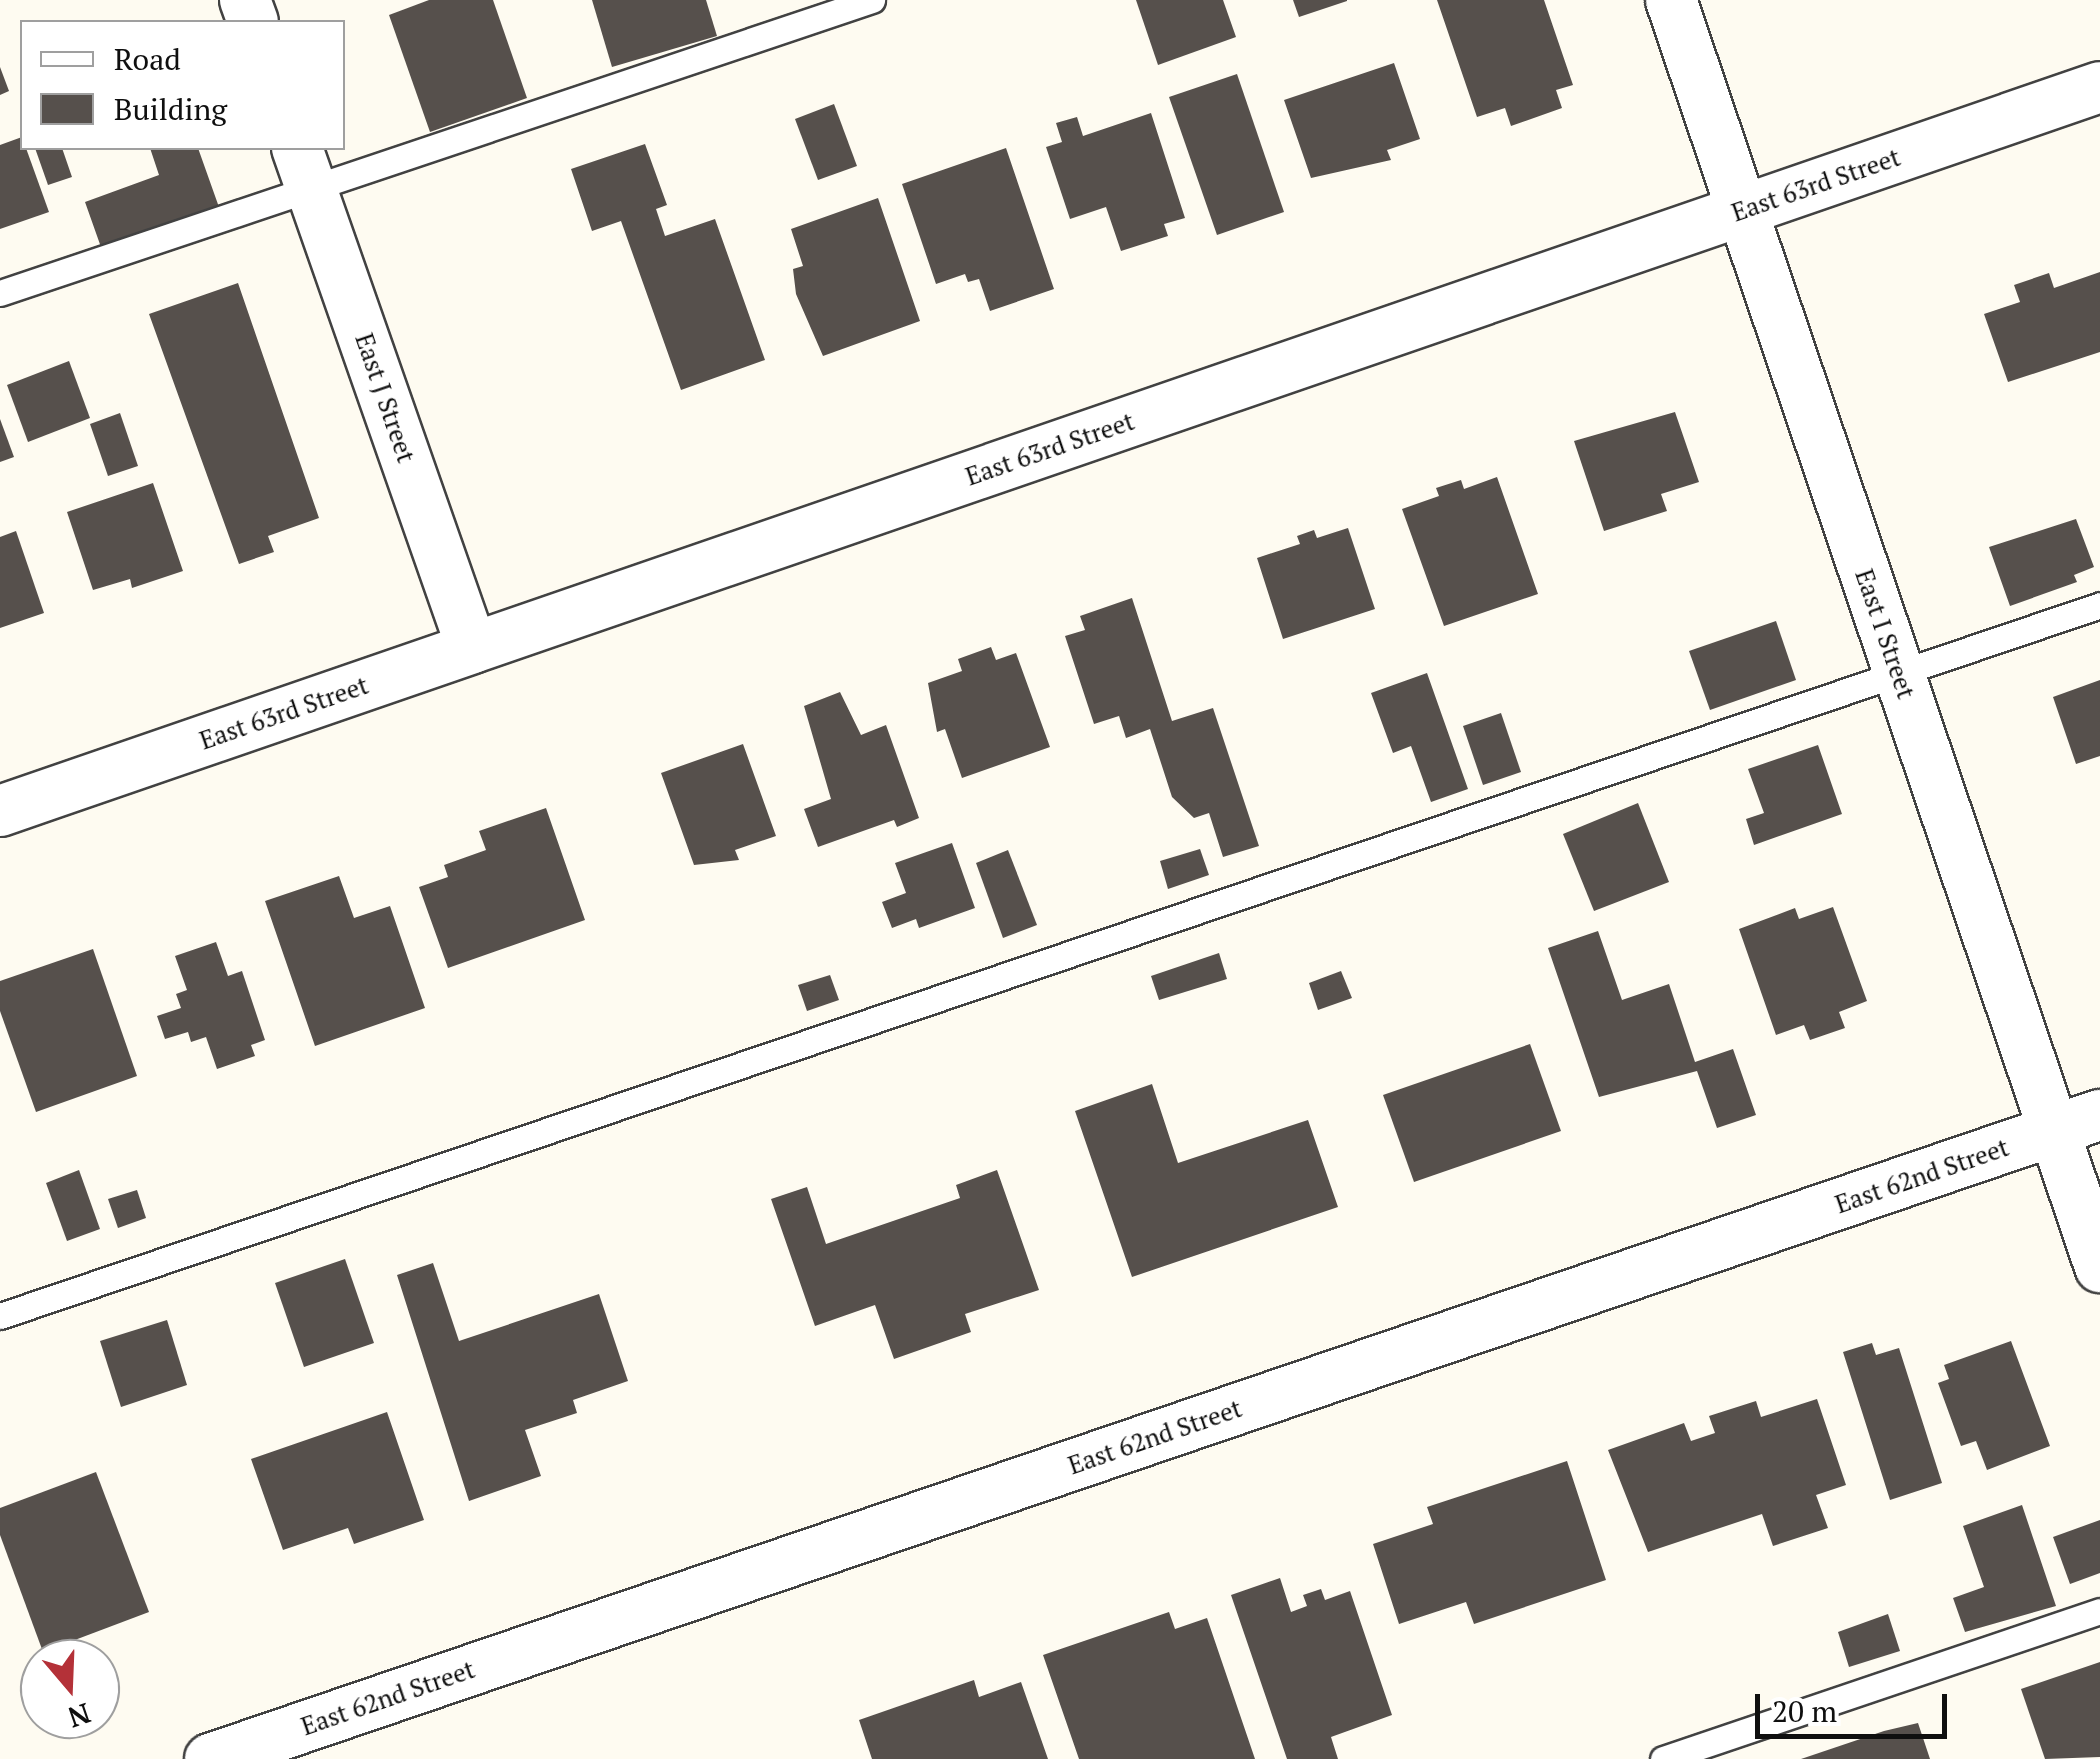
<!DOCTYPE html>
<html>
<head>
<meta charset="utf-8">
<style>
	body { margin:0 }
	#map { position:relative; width:2100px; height:1759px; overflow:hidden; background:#fefbf1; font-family:"PT Serif",serif }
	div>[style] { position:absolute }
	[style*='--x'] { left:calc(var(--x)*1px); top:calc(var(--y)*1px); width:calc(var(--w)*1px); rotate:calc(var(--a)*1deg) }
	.building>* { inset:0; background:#56504c }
	.roads { filter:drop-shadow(2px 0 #424242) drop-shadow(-2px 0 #424242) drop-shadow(0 2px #424242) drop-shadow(0 -2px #424242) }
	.lane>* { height:25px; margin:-12.5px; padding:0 12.5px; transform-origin:12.5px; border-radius:12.5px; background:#fff }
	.street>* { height:50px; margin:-25px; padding:0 25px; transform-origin:25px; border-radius:25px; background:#fff }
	span { translate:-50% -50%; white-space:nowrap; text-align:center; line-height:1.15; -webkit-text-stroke:10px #fff; paint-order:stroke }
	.street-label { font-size:25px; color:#0f0f0f }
	.legend { position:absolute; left:20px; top:20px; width:325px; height:130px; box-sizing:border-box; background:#fff; border:2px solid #9f9f9f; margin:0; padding:12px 18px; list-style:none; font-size:30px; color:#0f0f0f }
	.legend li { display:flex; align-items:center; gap:20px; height:50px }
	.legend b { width:50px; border:2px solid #9f9f9f }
	.north { position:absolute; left:20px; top:1639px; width:100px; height:100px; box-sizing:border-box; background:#fff; border:2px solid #9f9f9f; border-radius:50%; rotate:161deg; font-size:28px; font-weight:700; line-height:40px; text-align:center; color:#0f0f0f }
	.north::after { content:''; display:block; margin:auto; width:35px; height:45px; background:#b43138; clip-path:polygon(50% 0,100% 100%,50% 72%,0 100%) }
	.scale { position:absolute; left:1755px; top:1694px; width:192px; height:45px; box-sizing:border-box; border:5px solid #0f0f0f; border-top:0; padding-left:12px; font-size:30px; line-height:35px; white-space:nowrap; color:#0f0f0f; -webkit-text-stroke:8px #fff; paint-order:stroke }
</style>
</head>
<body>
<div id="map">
	<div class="building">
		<i style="clip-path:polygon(429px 0,493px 0,527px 98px,430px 132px,389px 15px)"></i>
		<i style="clip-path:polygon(592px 0,706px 0,717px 36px,612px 67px)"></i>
		<i style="clip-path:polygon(1136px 0,1223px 0,1236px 37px,1158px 65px)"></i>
		<i style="clip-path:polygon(1293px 0,1347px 0,1347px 1px,1299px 17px)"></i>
		<i style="clip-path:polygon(1437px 0,1544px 0,1573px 85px,1556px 90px,1562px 108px,1511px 126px,1505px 108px,1477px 117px)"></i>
		<i style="clip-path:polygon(1394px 63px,1420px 139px,1387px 150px,1391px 160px,1311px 178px,1284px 100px)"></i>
		<i style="clip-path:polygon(0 67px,9px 91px,0 95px)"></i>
		<i style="clip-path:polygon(1237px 74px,1284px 212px,1217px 235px,1169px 97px)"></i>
		<i style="clip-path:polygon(834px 104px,857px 166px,818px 180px,795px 119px)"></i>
		<i style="clip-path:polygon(1151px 113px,1185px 218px,1164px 224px,1168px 236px,1121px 251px,1106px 207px,1070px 219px,1046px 147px,1062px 142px,1056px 123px,1077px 117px,1083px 136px)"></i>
		<i style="clip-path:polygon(22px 137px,49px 212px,0 229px,0 145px)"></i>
		<i style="clip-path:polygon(645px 144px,667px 205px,656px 209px,665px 236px,715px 219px,765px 360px,681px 390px,621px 221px,592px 231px,571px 169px)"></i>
		<i style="clip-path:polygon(35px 148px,62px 148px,72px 177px,48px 185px)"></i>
		<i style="clip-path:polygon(150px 148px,198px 148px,220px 210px,102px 250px,85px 202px,159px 175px)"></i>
		<i style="clip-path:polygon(1006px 148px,1054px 289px,990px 311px,979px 279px,968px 282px,965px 274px,936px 284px,902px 184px)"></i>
		<i style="clip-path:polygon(878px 198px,920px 321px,823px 356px,796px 294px,793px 269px,803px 266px,791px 229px)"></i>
		<i style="clip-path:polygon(2100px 272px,2100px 352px,2008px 382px,1984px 314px,2020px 302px,2014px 285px,2049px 273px,2054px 288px)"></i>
		<i style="clip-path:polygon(238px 283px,319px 518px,268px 536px,274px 552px,239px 564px,149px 314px)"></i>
		<i style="clip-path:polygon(69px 361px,90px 418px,28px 442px,7px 385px)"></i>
		<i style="clip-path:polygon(1675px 412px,1699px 482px,1661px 494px,1667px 511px,1604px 531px,1574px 441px)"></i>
		<i style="clip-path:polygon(120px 413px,138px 466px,108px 476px,90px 424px)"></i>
		<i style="clip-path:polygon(0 419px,14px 457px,0 462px)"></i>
		<i style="clip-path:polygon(1497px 477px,1538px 594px,1444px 626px,1402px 509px,1439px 496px,1436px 488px,1461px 480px,1464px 489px)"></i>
		<i style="clip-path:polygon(153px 483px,183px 571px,132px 588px,130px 579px,93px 590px,67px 512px)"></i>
		<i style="clip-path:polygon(2076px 519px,2094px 567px,2074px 575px,2077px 582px,2010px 606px,1989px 547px)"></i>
		<i style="clip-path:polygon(1348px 528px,1375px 609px,1283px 639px,1257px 558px,1300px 544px,1297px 536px,1314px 530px,1317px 538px)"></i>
		<i style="clip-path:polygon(16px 531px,44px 613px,0 628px,0 537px)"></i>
		<i style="clip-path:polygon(1132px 598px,1172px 721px,1213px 708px,1259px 846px,1223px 857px,1209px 813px,1194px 818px,1172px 797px,1150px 729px,1126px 738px,1119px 716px,1094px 724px,1065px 636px,1085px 630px,1080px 616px)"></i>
		<i style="clip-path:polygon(1776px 621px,1796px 680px,1710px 710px,1689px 651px)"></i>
		<i style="clip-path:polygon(991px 647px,996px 660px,1016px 653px,1050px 747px,962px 778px,945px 729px,937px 732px,928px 683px,962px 671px,958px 659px)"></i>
		<i style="clip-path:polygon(1427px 673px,1468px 789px,1431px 802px,1411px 746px,1393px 753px,1371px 693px)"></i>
		<i style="clip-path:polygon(2100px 680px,2100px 756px,2076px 764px,2053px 697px)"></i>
		<i style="clip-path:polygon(840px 692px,861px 735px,886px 725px,919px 818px,897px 827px,894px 820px,818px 847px,804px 809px,831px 799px,804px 706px)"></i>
		<i style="clip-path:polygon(1501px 713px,1521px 772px,1483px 785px,1463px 726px)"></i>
		<i style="clip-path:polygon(743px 744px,776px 836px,735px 850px,739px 860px,694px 865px,661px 773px)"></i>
		<i style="clip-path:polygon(1818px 745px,1842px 814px,1754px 845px,1746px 819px,1764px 813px,1748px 769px)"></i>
		<i style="clip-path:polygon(1638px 803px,1669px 882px,1594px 911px,1563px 834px)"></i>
		<i style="clip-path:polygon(546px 808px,585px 920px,448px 968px,419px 887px,448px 877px,444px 865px,486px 850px,479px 831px)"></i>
		<i style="clip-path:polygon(952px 843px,975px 908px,919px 928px,916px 919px,892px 928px,882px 902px,906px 893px,895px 863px)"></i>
		<i style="clip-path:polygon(1200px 849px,1209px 875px,1168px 889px,1160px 861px)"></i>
		<i style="clip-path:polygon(1008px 850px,1037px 925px,1003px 938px,976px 863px)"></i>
		<i style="clip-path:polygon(339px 876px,354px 918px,390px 906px,425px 1008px,315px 1046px,265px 901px)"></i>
		<i style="clip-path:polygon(1833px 907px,1867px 1001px,1839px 1012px,1845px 1028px,1810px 1040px,1804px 1025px,1776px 1035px,1739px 929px,1795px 908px,1799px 919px)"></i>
		<i style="clip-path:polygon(1598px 931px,1622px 1000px,1669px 984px,1695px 1062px,1733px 1049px,1756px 1115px,1717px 1128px,1697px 1071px,1599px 1097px,1548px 948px)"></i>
		<i style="clip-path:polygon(216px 942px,228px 976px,242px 971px,265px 1040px,251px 1045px,255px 1056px,217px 1069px,206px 1037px,191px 1042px,188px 1032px,165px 1039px,157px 1016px,181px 1008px,176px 994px,187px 990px,175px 956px)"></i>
		<i style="clip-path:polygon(93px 949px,137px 1076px,36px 1112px,0 1011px,0 981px)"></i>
		<i style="clip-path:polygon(1219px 953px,1227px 979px,1159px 1000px,1151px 976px)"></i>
		<i style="clip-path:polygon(1341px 971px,1352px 998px,1318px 1010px,1309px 983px)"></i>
		<i style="clip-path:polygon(830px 975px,839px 1000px,807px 1011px,798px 985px)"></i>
		<i style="clip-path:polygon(1530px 1044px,1561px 1131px,1414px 1182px,1383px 1095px)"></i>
		<i style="clip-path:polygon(1152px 1084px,1178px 1163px,1308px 1120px,1338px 1207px,1132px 1277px,1075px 1111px)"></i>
		<i style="clip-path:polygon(79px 1170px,100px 1229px,67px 1241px,46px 1183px)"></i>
		<i style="clip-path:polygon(997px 1170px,1039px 1290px,965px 1314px,971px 1332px,894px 1359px,875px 1305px,815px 1326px,771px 1199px,807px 1187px,826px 1244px,960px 1198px,956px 1185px)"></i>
		<i style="clip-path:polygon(137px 1190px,146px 1218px,118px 1228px,108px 1199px)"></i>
		<i style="clip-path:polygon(345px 1259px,374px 1343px,304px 1367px,275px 1283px)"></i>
		<i style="clip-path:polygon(433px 1263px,459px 1341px,599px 1294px,628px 1381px,573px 1400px,577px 1413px,525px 1430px,541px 1476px,469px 1501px,397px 1275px)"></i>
		<i style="clip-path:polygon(167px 1320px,187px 1385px,121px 1407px,100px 1341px)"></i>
		<i style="clip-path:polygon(2011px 1341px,2050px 1446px,1987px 1470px,1976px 1441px,1961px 1446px,1938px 1383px,1949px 1379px,1944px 1365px)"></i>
		<i style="clip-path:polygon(1872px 1343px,1876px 1355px,1899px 1348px,1942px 1483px,1890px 1500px,1843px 1352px)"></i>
		<i style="clip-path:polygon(1817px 1399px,1846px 1485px,1816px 1495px,1828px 1528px,1773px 1546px,1762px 1514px,1648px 1552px,1608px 1450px,1684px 1423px,1691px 1441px,1715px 1433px,1709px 1416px,1756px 1401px,1761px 1417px)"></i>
		<i style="clip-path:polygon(387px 1412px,424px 1520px,354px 1544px,348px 1528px,283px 1550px,251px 1459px)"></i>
		<i style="clip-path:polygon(1567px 1461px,1606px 1580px,1474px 1624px,1466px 1602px,1399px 1624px,1373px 1544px,1433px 1524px,1427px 1507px)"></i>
		<i style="clip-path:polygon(96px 1472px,149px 1612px,43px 1652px,0 1535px,0 1508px)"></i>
		<i style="clip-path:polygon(2022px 1505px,2056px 1606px,1965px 1632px,1953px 1598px,1984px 1587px,1963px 1526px)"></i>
		<i style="clip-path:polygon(2100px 1520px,2100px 1573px,2070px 1584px,2053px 1537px)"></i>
		<i style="clip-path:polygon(1280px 1578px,1291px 1612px,1307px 1606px,1303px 1595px,1321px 1589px,1325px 1600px,1350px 1591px,1392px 1715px,1331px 1737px,1338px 1759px,1287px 1759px,1231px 1595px)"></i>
		<i style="clip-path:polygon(1169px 1612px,1175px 1629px,1207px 1618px,1255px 1759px,1079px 1759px,1043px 1655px)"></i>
		<i style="clip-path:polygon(1888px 1614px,1900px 1651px,1849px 1667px,1838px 1632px)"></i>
		<i style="clip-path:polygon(2100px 1662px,2100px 1757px,2045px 1759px,2021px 1689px)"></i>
		<i style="clip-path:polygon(974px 1680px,979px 1697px,1021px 1682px,1048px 1759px,872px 1759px,859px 1720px)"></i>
		<i style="clip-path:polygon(1918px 1723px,1930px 1759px,1801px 1759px,1884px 1731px)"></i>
	</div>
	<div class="roads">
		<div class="lane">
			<i style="--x:0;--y:293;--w:920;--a:-18.57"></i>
			<i style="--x:0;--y:1316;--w:2217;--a:-18.7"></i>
			<i style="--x:1663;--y:1759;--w:461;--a:-18.7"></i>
		</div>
		<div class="street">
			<i style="--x:245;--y:0;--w:23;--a:70"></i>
			<i style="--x:1671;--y:0;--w:1338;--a:71.29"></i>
			<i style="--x:297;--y:148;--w:530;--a:70.71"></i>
			<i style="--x:0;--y:811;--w:2221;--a:-19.02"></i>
			<i style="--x:210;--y:1759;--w:1997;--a:-18.82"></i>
		</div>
	</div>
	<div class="street-label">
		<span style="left:1816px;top:185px;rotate:-19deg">East 63rd Street</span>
		<span style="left:385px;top:398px;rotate:71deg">East J Street</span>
		<span style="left:1050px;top:449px;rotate:-19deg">East 63rd Street</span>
		<span style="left:1885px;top:634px;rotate:71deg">East I Street</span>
		<span style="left:284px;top:713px;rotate:-19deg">East 63rd Street</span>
		<span style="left:1922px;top:1176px;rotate:-19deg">East 62nd Street</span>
		<span style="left:1155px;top:1437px;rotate:-19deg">East 62nd Street</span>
		<span style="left:388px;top:1698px;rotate:-19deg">East 62nd Street</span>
	</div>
	<ul class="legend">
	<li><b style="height:12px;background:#fff"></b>Road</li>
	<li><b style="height:28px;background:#56504c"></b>Building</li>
	</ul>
	<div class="north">N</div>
	<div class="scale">20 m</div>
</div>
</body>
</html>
